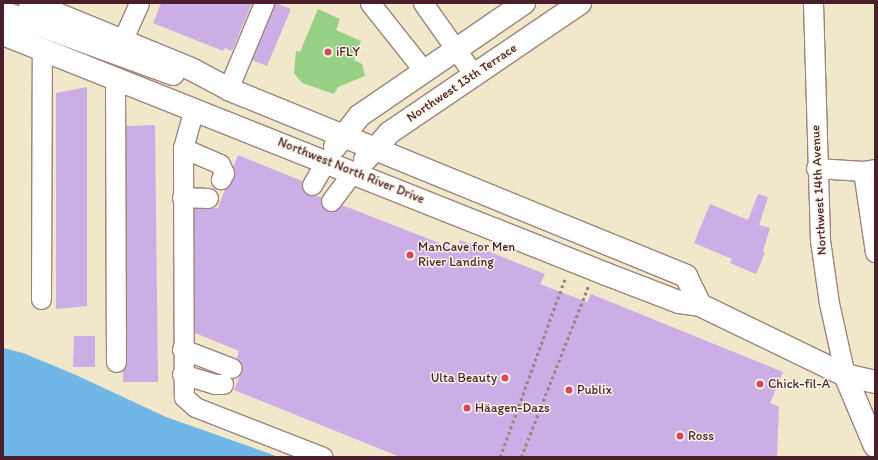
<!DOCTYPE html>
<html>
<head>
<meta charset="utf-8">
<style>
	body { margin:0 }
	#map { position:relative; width:878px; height:460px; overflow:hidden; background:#f1e7cb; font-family:Itim,sans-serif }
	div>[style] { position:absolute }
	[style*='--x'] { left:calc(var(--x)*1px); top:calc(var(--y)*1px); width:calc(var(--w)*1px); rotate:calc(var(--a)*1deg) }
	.green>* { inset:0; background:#96d084 }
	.water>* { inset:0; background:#70b7e7 }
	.building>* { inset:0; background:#cbaee5 }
	.path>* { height:2.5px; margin-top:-1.25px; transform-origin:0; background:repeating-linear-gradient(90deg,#9e837b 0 3px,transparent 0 6px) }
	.roads { filter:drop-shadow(1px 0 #9e837b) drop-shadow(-1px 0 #9e837b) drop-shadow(0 1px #9e837b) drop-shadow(0 -1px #9e837b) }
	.minor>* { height:19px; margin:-9.5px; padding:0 9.5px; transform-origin:9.5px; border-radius:9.5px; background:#fff }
	.major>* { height:22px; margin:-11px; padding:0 11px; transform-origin:11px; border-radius:11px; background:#fff }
	.dots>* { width:11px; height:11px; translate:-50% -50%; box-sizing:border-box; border:2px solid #fcf5e5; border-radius:50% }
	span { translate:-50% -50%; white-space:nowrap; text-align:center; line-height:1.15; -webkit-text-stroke:3px #fcf5e5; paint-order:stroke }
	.poi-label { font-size:13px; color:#4a1f2b }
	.left { translate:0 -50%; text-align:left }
	.right { translate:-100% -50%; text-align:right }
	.street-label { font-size:13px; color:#4a1f2b }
	.frame { position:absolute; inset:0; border:4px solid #4a1f2b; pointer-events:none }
</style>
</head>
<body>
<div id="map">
	<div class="green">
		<i style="clip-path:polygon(318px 9px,340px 19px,336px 30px,361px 41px,354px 60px,362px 64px,365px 76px,338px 87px,334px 94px,302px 83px,294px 73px,296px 51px,300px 52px)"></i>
	</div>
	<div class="water">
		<i style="clip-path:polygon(3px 348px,23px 353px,76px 375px,166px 417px,279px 457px,3px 457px)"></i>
	</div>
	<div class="building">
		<i style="clip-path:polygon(161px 3px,252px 3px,232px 51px,225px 48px,223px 51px,153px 23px)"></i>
		<i style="clip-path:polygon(275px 3px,291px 9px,267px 66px,252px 60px)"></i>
		<i style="clip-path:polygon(87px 87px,87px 306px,56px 309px,56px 93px)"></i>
		<i style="clip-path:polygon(155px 125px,158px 382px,123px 382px,123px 370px,127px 362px,126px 126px)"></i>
		<i style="clip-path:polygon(238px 155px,302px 181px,303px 191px,307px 195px,321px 197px,321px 206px,329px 212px,336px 211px,342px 205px,457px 250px,460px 240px,545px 274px,540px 284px,587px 302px,591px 294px,783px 372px,770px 403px,779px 407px,777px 457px,400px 457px,234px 390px,243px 368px,237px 358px,239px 351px,195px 333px,194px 208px,218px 208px,225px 189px,234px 178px,233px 167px)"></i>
		<i style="clip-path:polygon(758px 194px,768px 197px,759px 225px,770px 228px,763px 251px,765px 253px,756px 274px,730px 263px,732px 259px,694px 243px,710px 204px,748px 220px)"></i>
		<i style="clip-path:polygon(74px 336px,95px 336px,95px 367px,73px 367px)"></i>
	</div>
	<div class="path">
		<i style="--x:500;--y:457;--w:190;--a:-70"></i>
		<i style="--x:521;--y:457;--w:183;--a:-68.5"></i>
	</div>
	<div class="roads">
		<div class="minor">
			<i style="--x:370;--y:3;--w:87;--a:51.5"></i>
			<i style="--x:423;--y:3;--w:88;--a:54.7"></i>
			<i style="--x:813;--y:3;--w:237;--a:88.3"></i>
			<i style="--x:820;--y:240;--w:64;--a:81.9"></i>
			<i style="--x:829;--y:303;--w:74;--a:77.5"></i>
			<i style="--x:123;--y:39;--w:39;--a:-66"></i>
			<i style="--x:115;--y:78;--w:284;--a:89.8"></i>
			<i style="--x:228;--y:89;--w:93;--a:-67.3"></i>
			<i style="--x:194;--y:109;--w:41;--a:105.8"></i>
			<i style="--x:183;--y:148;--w:249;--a:89.8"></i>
			<i style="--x:184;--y:397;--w:15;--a:42"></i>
			<i style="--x:195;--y:407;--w:137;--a:21.3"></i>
			<i style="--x:183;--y:148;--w:40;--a:23.4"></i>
			<i style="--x:220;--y:164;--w:10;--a:66"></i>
			<i style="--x:224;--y:173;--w:7;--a:117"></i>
			<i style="--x:816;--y:168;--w:47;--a:3.7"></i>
			<i style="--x:863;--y:171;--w:12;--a:-9"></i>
			<i style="--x:863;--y:171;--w:82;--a:81.6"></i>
			<i style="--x:312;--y:185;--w:28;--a:-60"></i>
			<i style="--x:182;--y:197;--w:26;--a:2"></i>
			<i style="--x:331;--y:201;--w:36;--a:-53"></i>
			<i style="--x:41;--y:299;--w:249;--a:-89.8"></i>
			<i style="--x:182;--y:349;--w:53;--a:20.8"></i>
			<i style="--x:182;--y:374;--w:34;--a:17"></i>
			<i style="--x:214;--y:384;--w:9;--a:0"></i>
		</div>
		<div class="major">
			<i style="--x:30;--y:3;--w:176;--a:22.3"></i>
			<i style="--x:193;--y:70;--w:40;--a:28"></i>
			<i style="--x:228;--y:89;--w:495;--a:22.2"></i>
			<i style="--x:686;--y:276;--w:32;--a:64"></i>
			<i style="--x:3;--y:12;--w:181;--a:20"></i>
			<i style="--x:3;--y:34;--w:649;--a:21.7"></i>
			<i style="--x:606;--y:274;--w:78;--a:21"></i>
			<i style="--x:679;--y:302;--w:21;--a:8"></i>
			<i style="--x:700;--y:305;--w:161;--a:25.8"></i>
			<i style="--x:845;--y:375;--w:31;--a:13"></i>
			<i style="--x:335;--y:147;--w:39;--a:-52"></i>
			<i style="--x:359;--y:116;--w:200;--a:-34.4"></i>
			<i style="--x:365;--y:160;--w:36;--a:-48"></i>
			<i style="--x:389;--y:133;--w:231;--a:-34.2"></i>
			<i style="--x:845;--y:375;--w:77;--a:67.1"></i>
		</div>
	</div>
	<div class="dots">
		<i style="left:328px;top:52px;background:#d1495b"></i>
		<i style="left:410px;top:255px;background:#d1495b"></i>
		<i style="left:505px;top:378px;background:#d1495b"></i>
		<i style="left:760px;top:384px;background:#d1495b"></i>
		<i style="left:569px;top:390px;background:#d1495b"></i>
		<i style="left:467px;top:408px;background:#d1495b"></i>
		<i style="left:680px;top:436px;background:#d1495b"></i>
	</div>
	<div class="poi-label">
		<span class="left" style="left:336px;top:52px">iFLY</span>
		<span class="left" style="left:418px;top:255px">ManCave for Men<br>River Landing</span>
		<span class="right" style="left:497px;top:378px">Ulta Beauty</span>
		<span class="left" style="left:768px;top:384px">Chick-fil-A</span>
		<span class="left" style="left:577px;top:390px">Publix</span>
		<span class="left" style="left:475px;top:408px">Häagen-Dazs</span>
		<span class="left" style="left:688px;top:436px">Ross</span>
	</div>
	<div class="street-label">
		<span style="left:462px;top:83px;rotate:-34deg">Northwest 13th Terrace</span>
		<span style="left:351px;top:171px;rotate:22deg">Northwest North River Drive</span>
		<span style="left:819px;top:190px;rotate:-93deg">Northwest 14th Avenue</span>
	</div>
	<div class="frame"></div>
</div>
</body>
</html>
